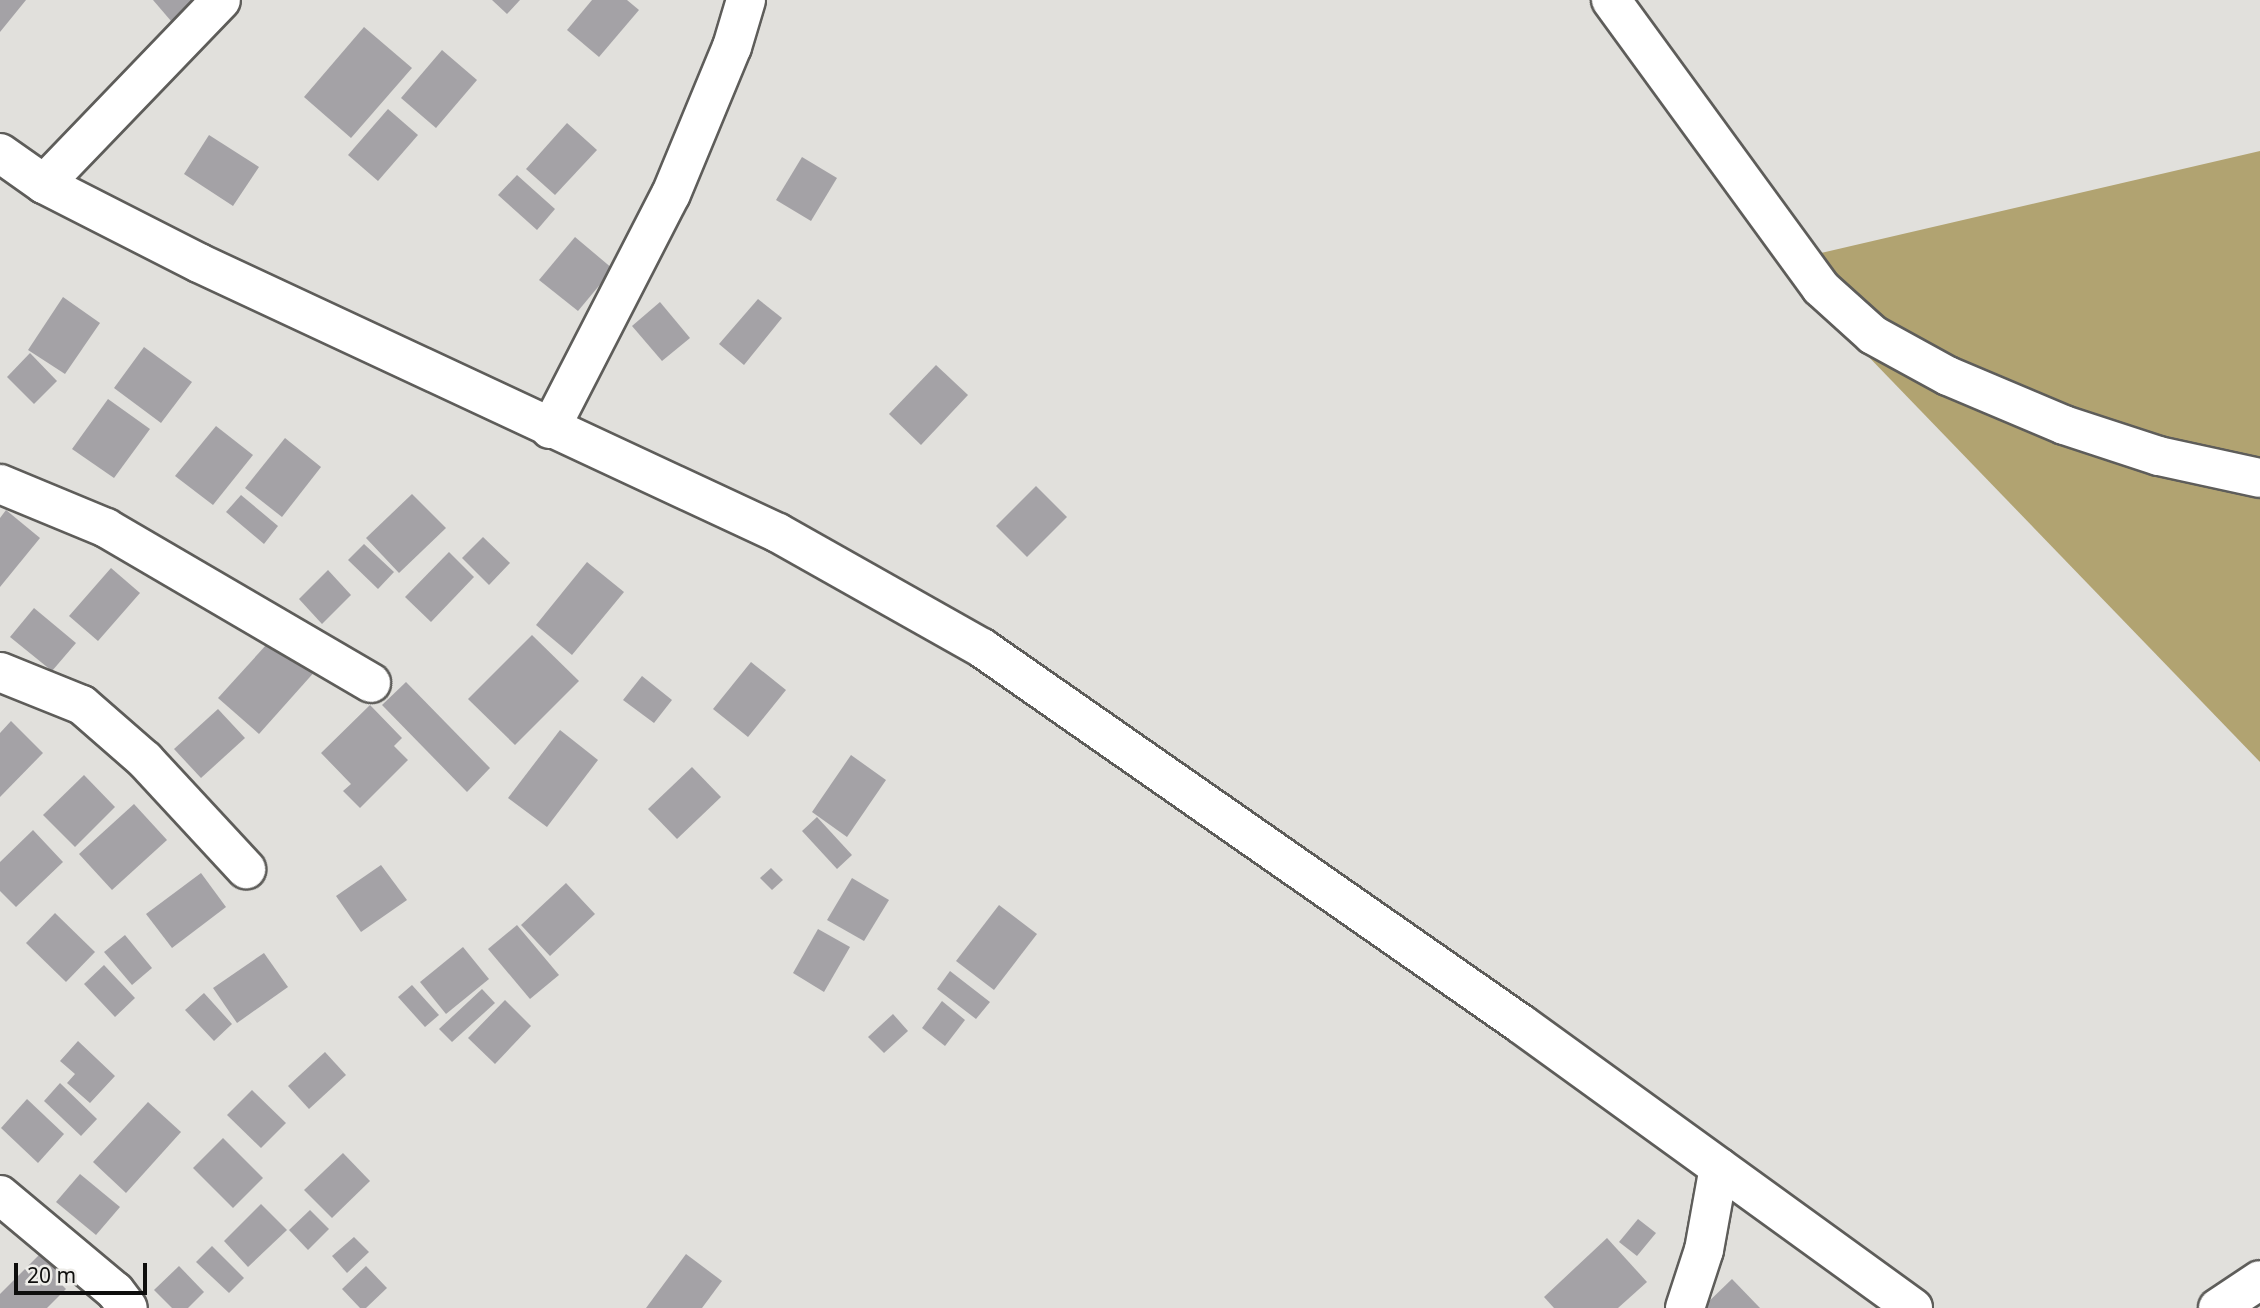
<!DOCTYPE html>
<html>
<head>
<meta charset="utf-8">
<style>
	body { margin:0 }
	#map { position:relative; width:2260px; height:1308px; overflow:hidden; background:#e1e0dc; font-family:"Noto Sans",sans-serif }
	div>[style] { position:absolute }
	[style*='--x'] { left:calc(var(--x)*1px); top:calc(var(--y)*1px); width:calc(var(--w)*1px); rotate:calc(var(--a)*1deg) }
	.forest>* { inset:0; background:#b1a371 }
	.building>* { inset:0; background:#a4a2a6 }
	.roads { filter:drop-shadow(2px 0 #5e5d5a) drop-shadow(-2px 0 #5e5d5a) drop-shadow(0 2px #5e5d5a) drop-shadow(0 -2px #5e5d5a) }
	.street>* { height:38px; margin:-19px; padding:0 19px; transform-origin:19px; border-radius:19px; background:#fff }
	.secondary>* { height:38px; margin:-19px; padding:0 19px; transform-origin:19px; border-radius:19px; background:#fff }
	span { translate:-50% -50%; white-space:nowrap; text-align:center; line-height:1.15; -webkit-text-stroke:7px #eeede9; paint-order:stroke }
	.scale { position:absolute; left:14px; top:1263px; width:133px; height:32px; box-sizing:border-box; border:4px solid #0e0e0d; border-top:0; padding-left:9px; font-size:21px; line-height:24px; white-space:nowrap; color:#0e0e0d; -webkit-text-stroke:5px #eeede9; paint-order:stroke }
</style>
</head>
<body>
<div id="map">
	<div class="forest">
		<i style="clip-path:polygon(2260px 151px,2260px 762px,1778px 263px)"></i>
	</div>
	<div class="building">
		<i style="clip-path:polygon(0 0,26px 0,0 32px)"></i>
		<i style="clip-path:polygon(153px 0,209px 0,177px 28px)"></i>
		<i style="clip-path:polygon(492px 0,520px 0,507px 14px)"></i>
		<i style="clip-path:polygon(592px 0,627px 0,639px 10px,599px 57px,567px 30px)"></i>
		<i style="clip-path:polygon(364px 27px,412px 68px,351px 138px,304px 97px)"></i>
		<i style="clip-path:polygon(442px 50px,477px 80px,436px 128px,401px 98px)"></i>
		<i style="clip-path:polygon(388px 109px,418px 135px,378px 181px,348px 155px)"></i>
		<i style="clip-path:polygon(567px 123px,597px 150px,555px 195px,526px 169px)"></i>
		<i style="clip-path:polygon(209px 135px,259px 167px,233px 206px,184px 174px)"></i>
		<i style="clip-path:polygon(802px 157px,837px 178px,811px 221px,776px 200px)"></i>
		<i style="clip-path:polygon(517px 175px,555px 209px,537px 230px,498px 195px)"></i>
		<i style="clip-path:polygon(575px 237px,613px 269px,578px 311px,539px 280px)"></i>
		<i style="clip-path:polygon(63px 297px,100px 323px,65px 374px,28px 350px)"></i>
		<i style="clip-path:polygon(758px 299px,782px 318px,744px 365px,719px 344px)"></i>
		<i style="clip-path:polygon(660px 302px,690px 338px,662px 361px,632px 326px)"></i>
		<i style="clip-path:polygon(144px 347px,192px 382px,161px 423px,114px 388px)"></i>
		<i style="clip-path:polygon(30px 353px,57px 381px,34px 404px,7px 377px)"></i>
		<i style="clip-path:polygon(936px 365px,968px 395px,921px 445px,889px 414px)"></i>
		<i style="clip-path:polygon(108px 399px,150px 429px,114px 478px,72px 449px)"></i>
		<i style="clip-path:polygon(216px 426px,253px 455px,213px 505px,175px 476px)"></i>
		<i style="clip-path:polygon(285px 438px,321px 467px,282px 517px,245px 488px)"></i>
		<i style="clip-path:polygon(1036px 486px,1067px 517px,1027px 557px,996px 526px)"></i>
		<i style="clip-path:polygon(412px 494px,446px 528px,399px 573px,366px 538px)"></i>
		<i style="clip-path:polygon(241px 495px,278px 526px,264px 544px,226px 512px)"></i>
		<i style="clip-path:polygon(6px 510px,40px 538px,0 587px,0 518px)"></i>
		<i style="clip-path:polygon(483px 537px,510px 563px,489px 585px,462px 558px)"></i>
		<i style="clip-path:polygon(364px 544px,394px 572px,378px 589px,348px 560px)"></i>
		<i style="clip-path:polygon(449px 552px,474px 577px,431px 622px,405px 597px)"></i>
		<i style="clip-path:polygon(587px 562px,624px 592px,572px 655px,536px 625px)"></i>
		<i style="clip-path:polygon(111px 568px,140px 593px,98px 641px,69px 616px)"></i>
		<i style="clip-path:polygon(328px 570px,351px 595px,322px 624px,299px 599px)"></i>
		<i style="clip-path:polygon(34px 608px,76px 643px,52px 671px,10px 637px)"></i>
		<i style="clip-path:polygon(277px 633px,317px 669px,259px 734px,218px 698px)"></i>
		<i style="clip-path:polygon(532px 635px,579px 681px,515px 745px,468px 699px)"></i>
		<i style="clip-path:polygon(751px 662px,786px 690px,748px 737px,713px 709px)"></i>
		<i style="clip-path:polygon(642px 676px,672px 700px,654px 723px,623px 700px)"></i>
		<i style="clip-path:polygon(406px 682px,490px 768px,467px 792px,382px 705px)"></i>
		<i style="clip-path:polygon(370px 705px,402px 738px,394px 746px,408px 760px,360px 808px,343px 791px,351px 784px,321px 753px)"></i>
		<i style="clip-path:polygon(218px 709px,245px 738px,201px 778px,174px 749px)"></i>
		<i style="clip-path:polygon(11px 721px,43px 753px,0 797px,0 733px)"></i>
		<i style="clip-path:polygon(560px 730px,598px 760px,547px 827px,508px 798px)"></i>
		<i style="clip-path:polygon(851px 755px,886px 780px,847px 837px,812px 812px)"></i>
		<i style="clip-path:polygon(692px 767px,721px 797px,677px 839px,648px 809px)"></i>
		<i style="clip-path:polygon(84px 775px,115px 807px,75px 847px,43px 815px)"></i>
		<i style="clip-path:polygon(134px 804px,167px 840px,112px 890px,79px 854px)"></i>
		<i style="clip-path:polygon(817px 817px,852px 855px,837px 869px,802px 831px)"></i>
		<i style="clip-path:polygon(33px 830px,63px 862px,16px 907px,0 891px,0 862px)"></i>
		<i style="clip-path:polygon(381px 865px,407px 900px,361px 932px,336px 896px)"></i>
		<i style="clip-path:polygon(771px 868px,783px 880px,772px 890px,760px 878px)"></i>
		<i style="clip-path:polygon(201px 873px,226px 907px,172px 948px,146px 914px)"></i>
		<i style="clip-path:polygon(852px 878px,889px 900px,864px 941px,827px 920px)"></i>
		<i style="clip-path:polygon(566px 883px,595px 914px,550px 956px,521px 925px)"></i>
		<i style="clip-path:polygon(999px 905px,1037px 934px,994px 990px,956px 961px)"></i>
		<i style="clip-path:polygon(55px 913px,95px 952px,66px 982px,26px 943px)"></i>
		<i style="clip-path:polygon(517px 925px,559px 975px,530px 999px,488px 949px)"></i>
		<i style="clip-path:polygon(818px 929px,850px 947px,824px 992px,793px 973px)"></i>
		<i style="clip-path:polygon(125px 935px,152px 968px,132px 985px,104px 952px)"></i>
		<i style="clip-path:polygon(463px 947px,489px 979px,446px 1014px,420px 982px)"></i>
		<i style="clip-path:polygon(264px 953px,288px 987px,237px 1023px,213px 988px)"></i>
		<i style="clip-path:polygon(104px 965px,135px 998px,115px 1017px,84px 984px)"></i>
		<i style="clip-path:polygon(950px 971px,990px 1002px,976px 1019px,937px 989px)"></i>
		<i style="clip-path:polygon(412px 985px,439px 1015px,425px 1027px,398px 997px)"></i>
		<i style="clip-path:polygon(482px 989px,495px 1003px,452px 1042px,439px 1029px)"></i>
		<i style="clip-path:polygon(204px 993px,232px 1024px,214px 1041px,185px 1010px)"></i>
		<i style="clip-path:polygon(505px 1000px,531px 1026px,495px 1064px,468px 1038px)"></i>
		<i style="clip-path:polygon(942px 1001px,965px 1020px,945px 1046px,922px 1028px)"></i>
		<i style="clip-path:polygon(893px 1014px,908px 1031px,884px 1053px,868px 1037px)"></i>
		<i style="clip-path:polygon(78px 1041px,115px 1076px,90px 1103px,67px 1083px,75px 1074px,60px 1061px)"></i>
		<i style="clip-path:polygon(325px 1052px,346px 1075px,309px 1109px,288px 1086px)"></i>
		<i style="clip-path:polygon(60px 1083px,97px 1119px,81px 1136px,44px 1101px)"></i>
		<i style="clip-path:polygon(252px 1090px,286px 1123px,261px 1148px,227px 1115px)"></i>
		<i style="clip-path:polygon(27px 1099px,64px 1134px,38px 1163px,1px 1128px)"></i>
		<i style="clip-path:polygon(148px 1102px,181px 1132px,126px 1193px,93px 1162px)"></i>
		<i style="clip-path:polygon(223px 1138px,263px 1178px,233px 1208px,193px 1168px)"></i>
		<i style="clip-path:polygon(343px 1153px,370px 1181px,332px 1218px,304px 1190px)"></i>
		<i style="clip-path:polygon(80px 1174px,120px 1207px,96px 1235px,56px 1202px)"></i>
		<i style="clip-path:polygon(261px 1204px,287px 1230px,248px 1267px,224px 1241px)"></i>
		<i style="clip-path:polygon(310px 1210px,329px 1229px,308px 1250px,289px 1230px)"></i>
		<i style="clip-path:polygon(1638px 1219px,1656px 1233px,1637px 1256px,1619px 1242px)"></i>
		<i style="clip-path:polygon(354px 1237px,369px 1252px,347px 1273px,332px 1256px)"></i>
		<i style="clip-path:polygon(1607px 1238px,1647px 1282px,1618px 1308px,1554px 1308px,1544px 1297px)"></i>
		<i style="clip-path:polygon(48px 1246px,71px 1268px,58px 1281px,66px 1289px,47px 1308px,0 1308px,0 1294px)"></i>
		<i style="clip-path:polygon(212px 1246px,244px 1278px,229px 1293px,196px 1262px)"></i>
		<i style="clip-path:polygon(686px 1254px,722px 1281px,702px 1308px,646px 1308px)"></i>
		<i style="clip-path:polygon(179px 1266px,204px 1292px,188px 1308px,172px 1308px,154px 1290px)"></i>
		<i style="clip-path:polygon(366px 1266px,387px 1288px,366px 1308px,360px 1308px,342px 1289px)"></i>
		<i style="clip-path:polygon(1732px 1279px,1760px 1308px,1702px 1308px)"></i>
	</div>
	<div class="roads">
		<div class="street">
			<i style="--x:1611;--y:0;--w:356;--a:53.9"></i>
			<i style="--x:1821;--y:288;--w:70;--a:42.1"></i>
			<i style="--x:1873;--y:335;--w:85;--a:28.7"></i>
			<i style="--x:1948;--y:376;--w:126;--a:22.9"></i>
			<i style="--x:2064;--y:425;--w:100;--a:18.1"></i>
			<i style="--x:2159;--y:456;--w:103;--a:12.3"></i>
			<i style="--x:0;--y:153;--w:54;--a:35.2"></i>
			<i style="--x:44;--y:184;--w:174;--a:27"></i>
			<i style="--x:199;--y:263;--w:639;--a:25"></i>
			<i style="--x:778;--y:533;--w:234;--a:29.4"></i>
			<i style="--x:982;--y:648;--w:657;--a:34.9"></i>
			<i style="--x:1521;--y:1024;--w:484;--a:35.9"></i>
			<i style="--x:44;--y:184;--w:255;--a:-46.1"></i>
			<i style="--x:550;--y:429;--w:264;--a:-62.8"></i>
			<i style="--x:671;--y:194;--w:159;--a:-67.5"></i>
			<i style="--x:732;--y:47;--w:49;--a:-73.4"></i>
			<i style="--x:0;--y:484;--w:115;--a:22.5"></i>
			<i style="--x:106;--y:528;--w:307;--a:30.3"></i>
			<i style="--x:0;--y:672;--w:88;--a:21.9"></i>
			<i style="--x:82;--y:705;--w:84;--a:41.1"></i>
			<i style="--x:145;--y:760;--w:149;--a:47.2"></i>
			<i style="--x:0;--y:1195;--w:150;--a:39.9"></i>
			<i style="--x:115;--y:1291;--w:21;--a:53"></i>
			<i style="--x:1685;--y:1308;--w:61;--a:-71.9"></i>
			<i style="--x:1704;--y:1250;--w:84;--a:-79.8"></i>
		</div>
		<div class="secondary">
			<i style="--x:2218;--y:1308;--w:50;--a:-33.7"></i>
		</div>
	</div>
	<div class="scale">20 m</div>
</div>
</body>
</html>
